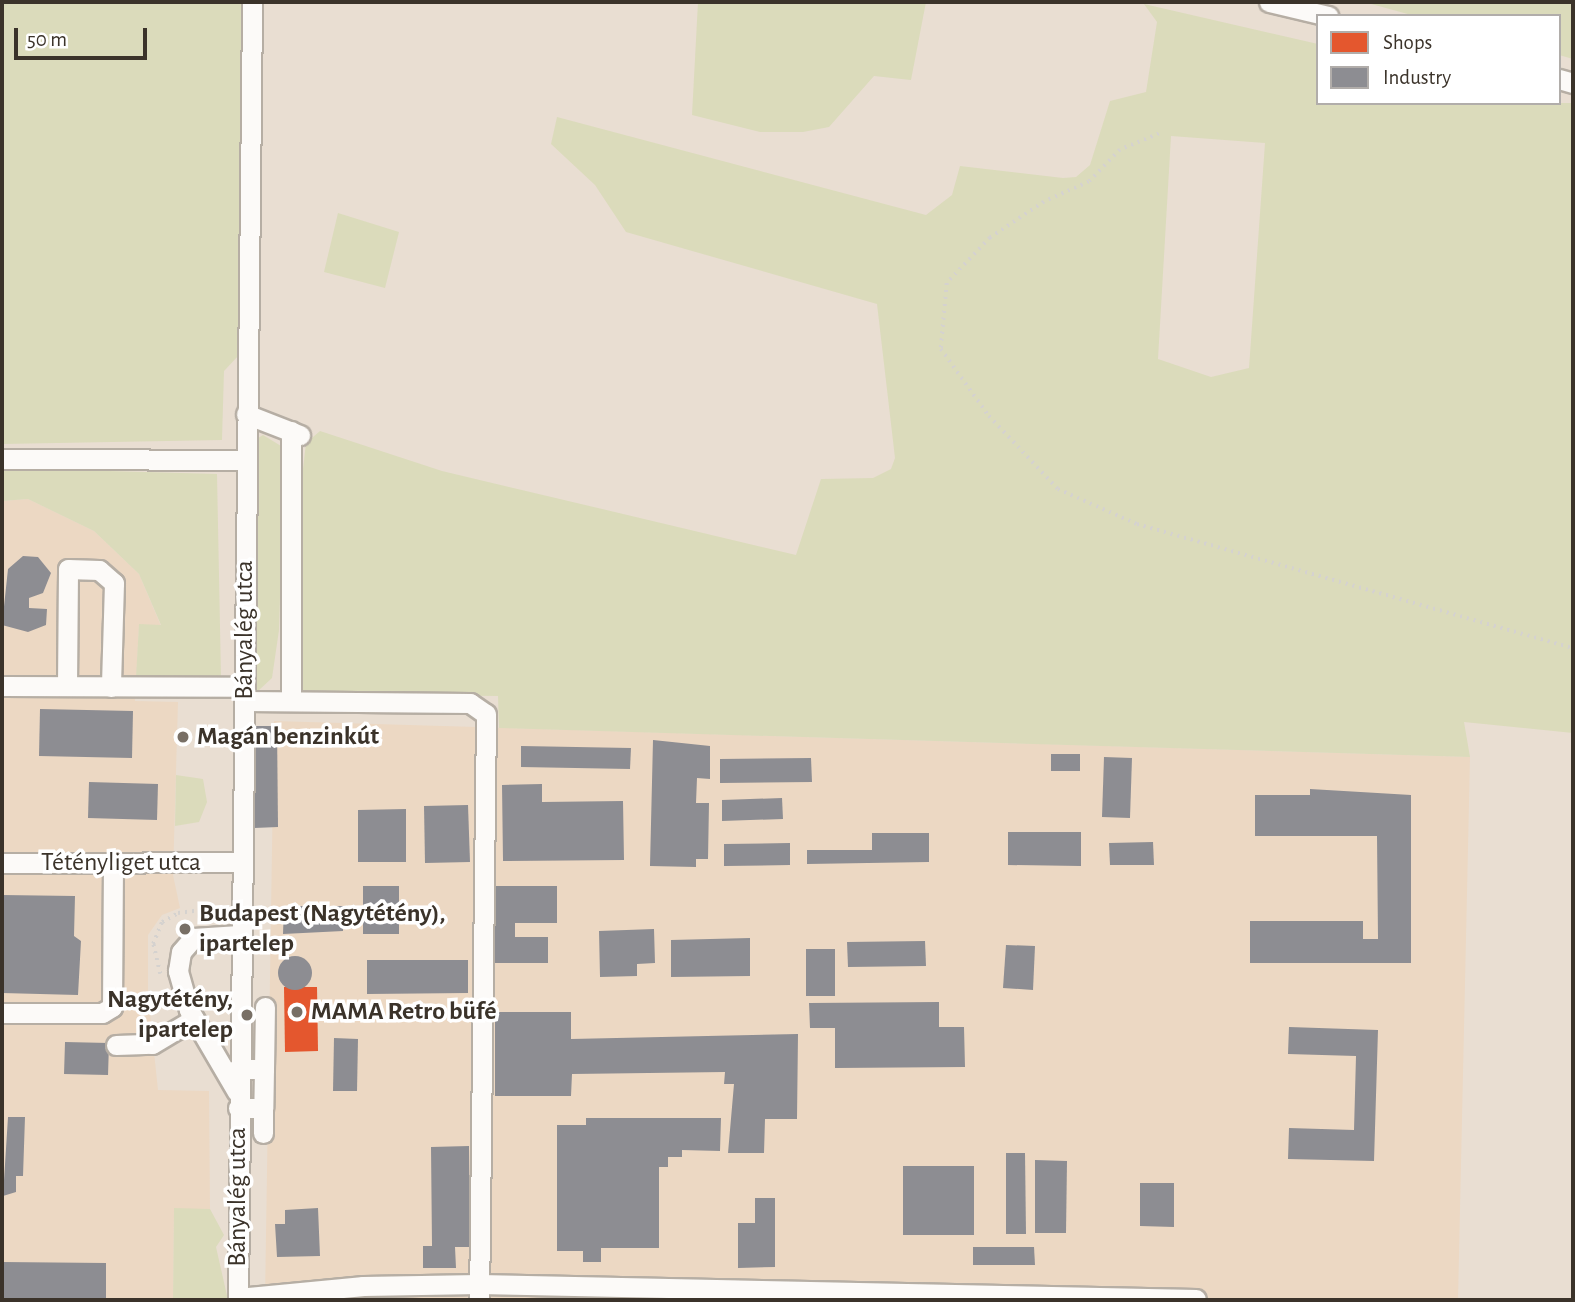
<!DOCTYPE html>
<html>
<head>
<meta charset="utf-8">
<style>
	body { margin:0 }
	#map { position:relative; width:1575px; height:1302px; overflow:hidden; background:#e9ded2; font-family:"Alegreya Sans",sans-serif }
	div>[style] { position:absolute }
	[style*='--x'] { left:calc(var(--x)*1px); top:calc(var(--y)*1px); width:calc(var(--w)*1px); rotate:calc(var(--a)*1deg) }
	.built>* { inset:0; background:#ecd8c3 }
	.green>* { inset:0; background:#dbdbbb }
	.shops>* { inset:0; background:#e4572e }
	.industry>* { inset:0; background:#8d8d92 }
	.round { border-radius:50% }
	.path>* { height:3.5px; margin-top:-1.75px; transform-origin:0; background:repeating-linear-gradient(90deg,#d5d2cf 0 2px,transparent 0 7px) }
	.roads { filter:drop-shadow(2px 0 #b6aea4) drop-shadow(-2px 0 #b6aea4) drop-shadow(0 2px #b6aea4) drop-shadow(0 -2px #b6aea4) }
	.minor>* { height:19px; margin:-9.5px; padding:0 9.5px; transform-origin:9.5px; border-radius:9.5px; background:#fcfaf8 }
	.dots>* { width:19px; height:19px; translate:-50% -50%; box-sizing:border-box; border:4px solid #fff; border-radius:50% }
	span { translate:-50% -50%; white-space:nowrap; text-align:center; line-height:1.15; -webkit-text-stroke:7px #fff; paint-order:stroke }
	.street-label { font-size:26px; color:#3b332a }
	.poi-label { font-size:26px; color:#3b332a; font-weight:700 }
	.left { translate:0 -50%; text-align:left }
	.right { translate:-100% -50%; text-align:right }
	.frame { position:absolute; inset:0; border:4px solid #3b332a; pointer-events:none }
	.legend { position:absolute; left:1316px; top:14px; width:245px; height:91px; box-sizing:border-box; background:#fff; border:2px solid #b1adaa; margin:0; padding:9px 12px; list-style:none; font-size:21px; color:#3b332a }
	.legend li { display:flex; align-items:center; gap:14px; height:35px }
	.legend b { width:35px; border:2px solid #b1adaa }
	.scale { position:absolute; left:14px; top:28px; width:133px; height:32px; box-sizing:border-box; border:4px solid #3b332a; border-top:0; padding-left:9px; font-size:21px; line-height:24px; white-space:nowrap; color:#3b332a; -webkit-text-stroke:5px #fff; paint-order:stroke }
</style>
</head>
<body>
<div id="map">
	<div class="built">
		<i style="clip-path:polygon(28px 499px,94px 531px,139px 574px,161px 626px,139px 625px,135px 701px,178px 702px,173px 875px,180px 908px,162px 915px,148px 935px,148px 995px,158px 1090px,209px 1091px,210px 1209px,174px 1209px,173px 1300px,2px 1300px,2px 501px)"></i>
		<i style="clip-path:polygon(274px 721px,1470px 757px,1458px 1300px,265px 1300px)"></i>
	</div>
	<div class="green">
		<i style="clip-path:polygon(2px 2px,243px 2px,239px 355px,224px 371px,222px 440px,2px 444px)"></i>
		<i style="clip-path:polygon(698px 2px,926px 2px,911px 80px,874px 76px,829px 127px,803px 132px,760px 132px,692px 115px)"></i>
		<i style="clip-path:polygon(1364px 2px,1573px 2px,1573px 59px,1559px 55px,1559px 16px,1415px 16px)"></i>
		<i style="clip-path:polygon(evenodd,1144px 4px,1318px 44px,1318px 103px,1573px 103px,1573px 733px,1464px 722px,1470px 757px,499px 728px,498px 696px,300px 694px,301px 486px,306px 443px,320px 431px,442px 471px,796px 555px,821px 479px,873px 478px,891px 469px,895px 458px,877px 304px,626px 232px,595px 185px,551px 144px,557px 117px,926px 215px,952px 195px,960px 166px,1063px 178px,1076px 177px,1090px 165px,1110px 101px,1146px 92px,1157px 22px,1144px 4px,1171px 136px,1265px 143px,1249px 368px,1211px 377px,1158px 359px,1171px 136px)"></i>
		<i style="clip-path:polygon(338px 213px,399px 232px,385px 288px,324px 272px)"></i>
		<i style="clip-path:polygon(263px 435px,281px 446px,283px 501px,279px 630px,272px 678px,258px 691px,245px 681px,253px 441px)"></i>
		<i style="clip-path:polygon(2px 468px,217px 474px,221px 677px,136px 677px,139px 624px,161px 625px,139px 574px,94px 531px,28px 499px,2px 501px)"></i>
		<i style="clip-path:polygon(176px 775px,203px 779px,207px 802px,199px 822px,175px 826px)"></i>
		<i style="clip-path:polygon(174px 1208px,210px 1209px,224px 1235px,216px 1247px,228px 1300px,173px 1300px)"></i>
	</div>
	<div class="shops">
		<i style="clip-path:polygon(284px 987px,317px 987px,318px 1051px,285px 1052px)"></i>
	</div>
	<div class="industry">
		<i style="clip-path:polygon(23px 556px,38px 557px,51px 573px,43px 593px,29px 598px,29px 608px,47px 609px,46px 625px,28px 632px,2px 625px,8px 569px)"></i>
		<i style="clip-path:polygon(40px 709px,133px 711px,132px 758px,39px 756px)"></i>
		<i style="clip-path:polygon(252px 726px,277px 726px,278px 827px,253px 828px)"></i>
		<i style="clip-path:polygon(653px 740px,710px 746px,710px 779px,697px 778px,696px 803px,709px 803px,708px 859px,696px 859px,696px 867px,650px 866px)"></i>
		<i style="clip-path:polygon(521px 746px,631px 748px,630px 769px,521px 767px)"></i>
		<i style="clip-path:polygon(1051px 754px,1080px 754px,1080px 771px,1051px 771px)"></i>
		<i style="clip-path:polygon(1104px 757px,1132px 758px,1130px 818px,1102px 817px)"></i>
		<i style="clip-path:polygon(811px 758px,812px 782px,720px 783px,720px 759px)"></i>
		<i style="clip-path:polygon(89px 782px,158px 784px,157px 820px,88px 818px)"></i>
		<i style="clip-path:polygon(542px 784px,542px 802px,623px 801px,624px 860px,503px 861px,502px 785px)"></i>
		<i style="clip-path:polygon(1310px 789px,1411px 795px,1411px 963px,1250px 963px,1250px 921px,1363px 921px,1363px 939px,1378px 939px,1377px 836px,1255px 836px,1255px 795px,1310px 795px)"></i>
		<i style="clip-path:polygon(782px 798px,783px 819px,722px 821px,722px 800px)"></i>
		<i style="clip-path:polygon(468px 805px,470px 862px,425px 863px,424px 806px)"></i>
		<i style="clip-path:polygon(406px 809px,406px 862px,358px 862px,358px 810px)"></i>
		<i style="clip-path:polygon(1008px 832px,1081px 832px,1081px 866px,1008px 865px)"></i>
		<i style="clip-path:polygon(872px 833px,929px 833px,929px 862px,807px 864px,807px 850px,872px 850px)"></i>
		<i style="clip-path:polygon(1153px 842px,1154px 865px,1110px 865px,1109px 843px)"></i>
		<i style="clip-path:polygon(790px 843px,790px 865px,724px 866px,724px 844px)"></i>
		<i style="clip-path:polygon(363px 886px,399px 886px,399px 934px,363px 934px)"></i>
		<i style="clip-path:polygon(494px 886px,557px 886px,557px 923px,515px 923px,515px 937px,548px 937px,548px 963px,494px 963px)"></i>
		<i style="clip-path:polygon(2px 895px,75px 896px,74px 936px,81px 941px,78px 995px,2px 993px)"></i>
		<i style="clip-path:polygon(284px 906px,343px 906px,343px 931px,283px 934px)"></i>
		<i style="clip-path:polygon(654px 929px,655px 963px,637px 964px,637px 976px,600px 977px,599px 931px)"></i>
		<i style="clip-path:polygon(750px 938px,750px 976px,671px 977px,671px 940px)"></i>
		<i style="clip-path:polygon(925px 941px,926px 966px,848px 967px,847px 942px)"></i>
		<i style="clip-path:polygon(1006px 945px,1035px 946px,1033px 990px,1003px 988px)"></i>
		<i style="clip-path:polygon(806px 949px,835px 949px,835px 996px,806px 996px)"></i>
		<i class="round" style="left:278px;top:956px;width:34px;height:34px"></i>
		<i style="clip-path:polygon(367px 960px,468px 960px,468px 993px,367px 994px)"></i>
		<i style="clip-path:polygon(939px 1002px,939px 1027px,964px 1027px,965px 1067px,835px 1068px,835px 1028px,810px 1028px,809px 1003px)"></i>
		<i style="clip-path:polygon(495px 1012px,571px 1012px,571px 1039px,798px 1034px,797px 1119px,765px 1119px,764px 1153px,728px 1153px,734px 1084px,724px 1084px,725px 1072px,572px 1074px,571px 1096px,495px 1096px)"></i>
		<i style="clip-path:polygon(1289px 1027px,1378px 1030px,1374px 1161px,1288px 1159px,1289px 1128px,1354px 1130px,1356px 1056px,1288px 1054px)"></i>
		<i style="clip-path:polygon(334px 1038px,358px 1039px,357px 1091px,333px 1091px)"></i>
		<i style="clip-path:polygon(65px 1042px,109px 1043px,108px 1075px,64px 1074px)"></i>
		<i style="clip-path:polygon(8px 1117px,25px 1117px,23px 1176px,16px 1176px,16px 1192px,3px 1196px)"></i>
		<i style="clip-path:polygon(586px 1118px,721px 1118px,720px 1151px,682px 1150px,682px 1157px,668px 1157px,668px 1167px,659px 1167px,659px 1248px,601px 1248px,601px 1262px,583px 1262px,583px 1251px,557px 1251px,557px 1125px,586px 1125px)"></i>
		<i style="clip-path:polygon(469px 1146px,470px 1247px,455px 1247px,456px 1268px,423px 1268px,423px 1246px,432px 1246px,431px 1147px)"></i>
		<i style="clip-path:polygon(1006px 1153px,1025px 1153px,1026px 1234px,1006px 1234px)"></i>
		<i style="clip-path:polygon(1035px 1160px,1067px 1161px,1066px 1233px,1035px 1233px)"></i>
		<i style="clip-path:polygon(903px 1166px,974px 1166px,974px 1235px,903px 1235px)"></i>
		<i style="clip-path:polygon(1140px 1183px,1174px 1183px,1174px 1227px,1140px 1226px)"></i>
		<i style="clip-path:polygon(755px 1198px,775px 1198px,775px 1267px,738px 1268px,738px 1223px,755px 1223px)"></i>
		<i style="clip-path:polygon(318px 1208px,320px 1256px,277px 1257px,275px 1224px,285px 1224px,285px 1210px)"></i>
		<i style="clip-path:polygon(973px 1247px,1034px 1247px,1035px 1265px,973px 1265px)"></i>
		<i style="clip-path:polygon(2px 1262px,106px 1263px,106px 1300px,2px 1300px)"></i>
	</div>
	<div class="path">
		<i style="--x:1159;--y:134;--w:42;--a:157.7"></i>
		<i style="--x:1120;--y:150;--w:45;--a:134.1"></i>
		<i style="--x:1089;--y:182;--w:49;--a:156"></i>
		<i style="--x:1044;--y:202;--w:65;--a:146.3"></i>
		<i style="--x:990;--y:238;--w:62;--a:133.7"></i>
		<i style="--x:947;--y:283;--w:66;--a:95.2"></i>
		<i style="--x:941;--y:349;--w:82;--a:54.4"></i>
		<i style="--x:989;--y:416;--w:100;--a:46.6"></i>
		<i style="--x:1058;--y:489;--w:86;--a:23.9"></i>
		<i style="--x:1137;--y:524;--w:453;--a:15.9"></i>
		<i style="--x:160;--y:974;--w:31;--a:-103"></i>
		<i style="--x:153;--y:944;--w:24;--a:-68"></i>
		<i style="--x:162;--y:922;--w:18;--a:-29"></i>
		<i style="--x:178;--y:913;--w:47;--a:-7.3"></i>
	</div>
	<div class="roads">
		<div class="minor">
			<i style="--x:1269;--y:2;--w:61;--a:13.3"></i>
			<i style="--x:1559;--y:79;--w:15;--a:16"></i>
			<i style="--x:246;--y:414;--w:58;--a:21.3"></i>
			<i style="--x:291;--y:431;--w:270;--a:90"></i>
			<i style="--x:2;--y:459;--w:243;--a:0.2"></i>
			<i style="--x:2;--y:686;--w:243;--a:0.2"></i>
			<i style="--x:67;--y:686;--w:117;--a:-89.5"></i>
			<i style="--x:68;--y:569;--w:31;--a:2"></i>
			<i style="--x:99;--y:570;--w:20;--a:41"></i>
			<i style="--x:114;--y:583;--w:104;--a:91.7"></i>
			<i style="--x:245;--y:701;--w:225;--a:0.5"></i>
			<i style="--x:470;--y:703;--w:19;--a:35"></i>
			<i style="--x:486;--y:714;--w:586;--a:90.68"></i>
			<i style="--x:2;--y:863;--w:239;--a:-0.2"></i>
			<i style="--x:2;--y:1013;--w:100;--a:0"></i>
			<i style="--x:102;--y:1013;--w:12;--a:-31"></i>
			<i style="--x:112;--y:1007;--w:143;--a:-89.6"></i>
			<i style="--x:116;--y:1045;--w:36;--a:-2"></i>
			<i style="--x:152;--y:1044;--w:49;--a:-30.8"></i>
			<i style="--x:237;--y:1069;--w:27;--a:0"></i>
			<i style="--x:264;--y:1069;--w:39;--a:91"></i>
			<i style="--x:263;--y:1108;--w:25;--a:180"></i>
			<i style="--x:264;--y:1069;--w:62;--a:-89.1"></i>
			<i style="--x:237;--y:1092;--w:95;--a:-120.3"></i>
			<i style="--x:189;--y:1010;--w:41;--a:-105.8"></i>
			<i style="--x:178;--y:971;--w:19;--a:-81"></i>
			<i style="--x:181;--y:952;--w:18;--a:-49"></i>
			<i style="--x:193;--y:938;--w:46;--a:-3.7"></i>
			<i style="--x:263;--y:1108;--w:25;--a:90"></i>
			<i style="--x:238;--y:1298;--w:126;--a:-5.5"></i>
			<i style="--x:363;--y:1286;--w:116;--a:-1"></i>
			<i style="--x:479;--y:1284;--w:717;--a:1.2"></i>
			<i style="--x:238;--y:1300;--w:1298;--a:-89.38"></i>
		</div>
	</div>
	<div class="dots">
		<i style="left:183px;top:737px;background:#786f65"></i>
		<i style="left:185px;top:929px;background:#786f65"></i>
		<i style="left:297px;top:1012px;background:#786f65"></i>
		<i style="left:247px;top:1015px;background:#786f65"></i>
	</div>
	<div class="street-label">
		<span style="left:245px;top:630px;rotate:-90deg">Bányalég utca</span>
		<span style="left:121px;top:863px">Tétényliget utca</span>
		<span style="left:238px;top:1197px;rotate:-90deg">Bányalég utca</span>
	</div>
	<div class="poi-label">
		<span class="left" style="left:197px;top:737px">Magán benzinkút</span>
		<span class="left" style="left:199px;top:929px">Budapest (Nagytétény),<br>ipartelep</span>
		<span class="right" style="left:233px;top:1015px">Nagytétény,<br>ipartelep</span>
		<span class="left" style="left:311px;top:1012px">MAMA Retro büfé</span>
	</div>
	<div class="frame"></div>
	<ul class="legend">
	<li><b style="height:19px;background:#e4572e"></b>Shops</li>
	<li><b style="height:19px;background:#8d8d92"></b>Industry</li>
	</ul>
	<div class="scale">50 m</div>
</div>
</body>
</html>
